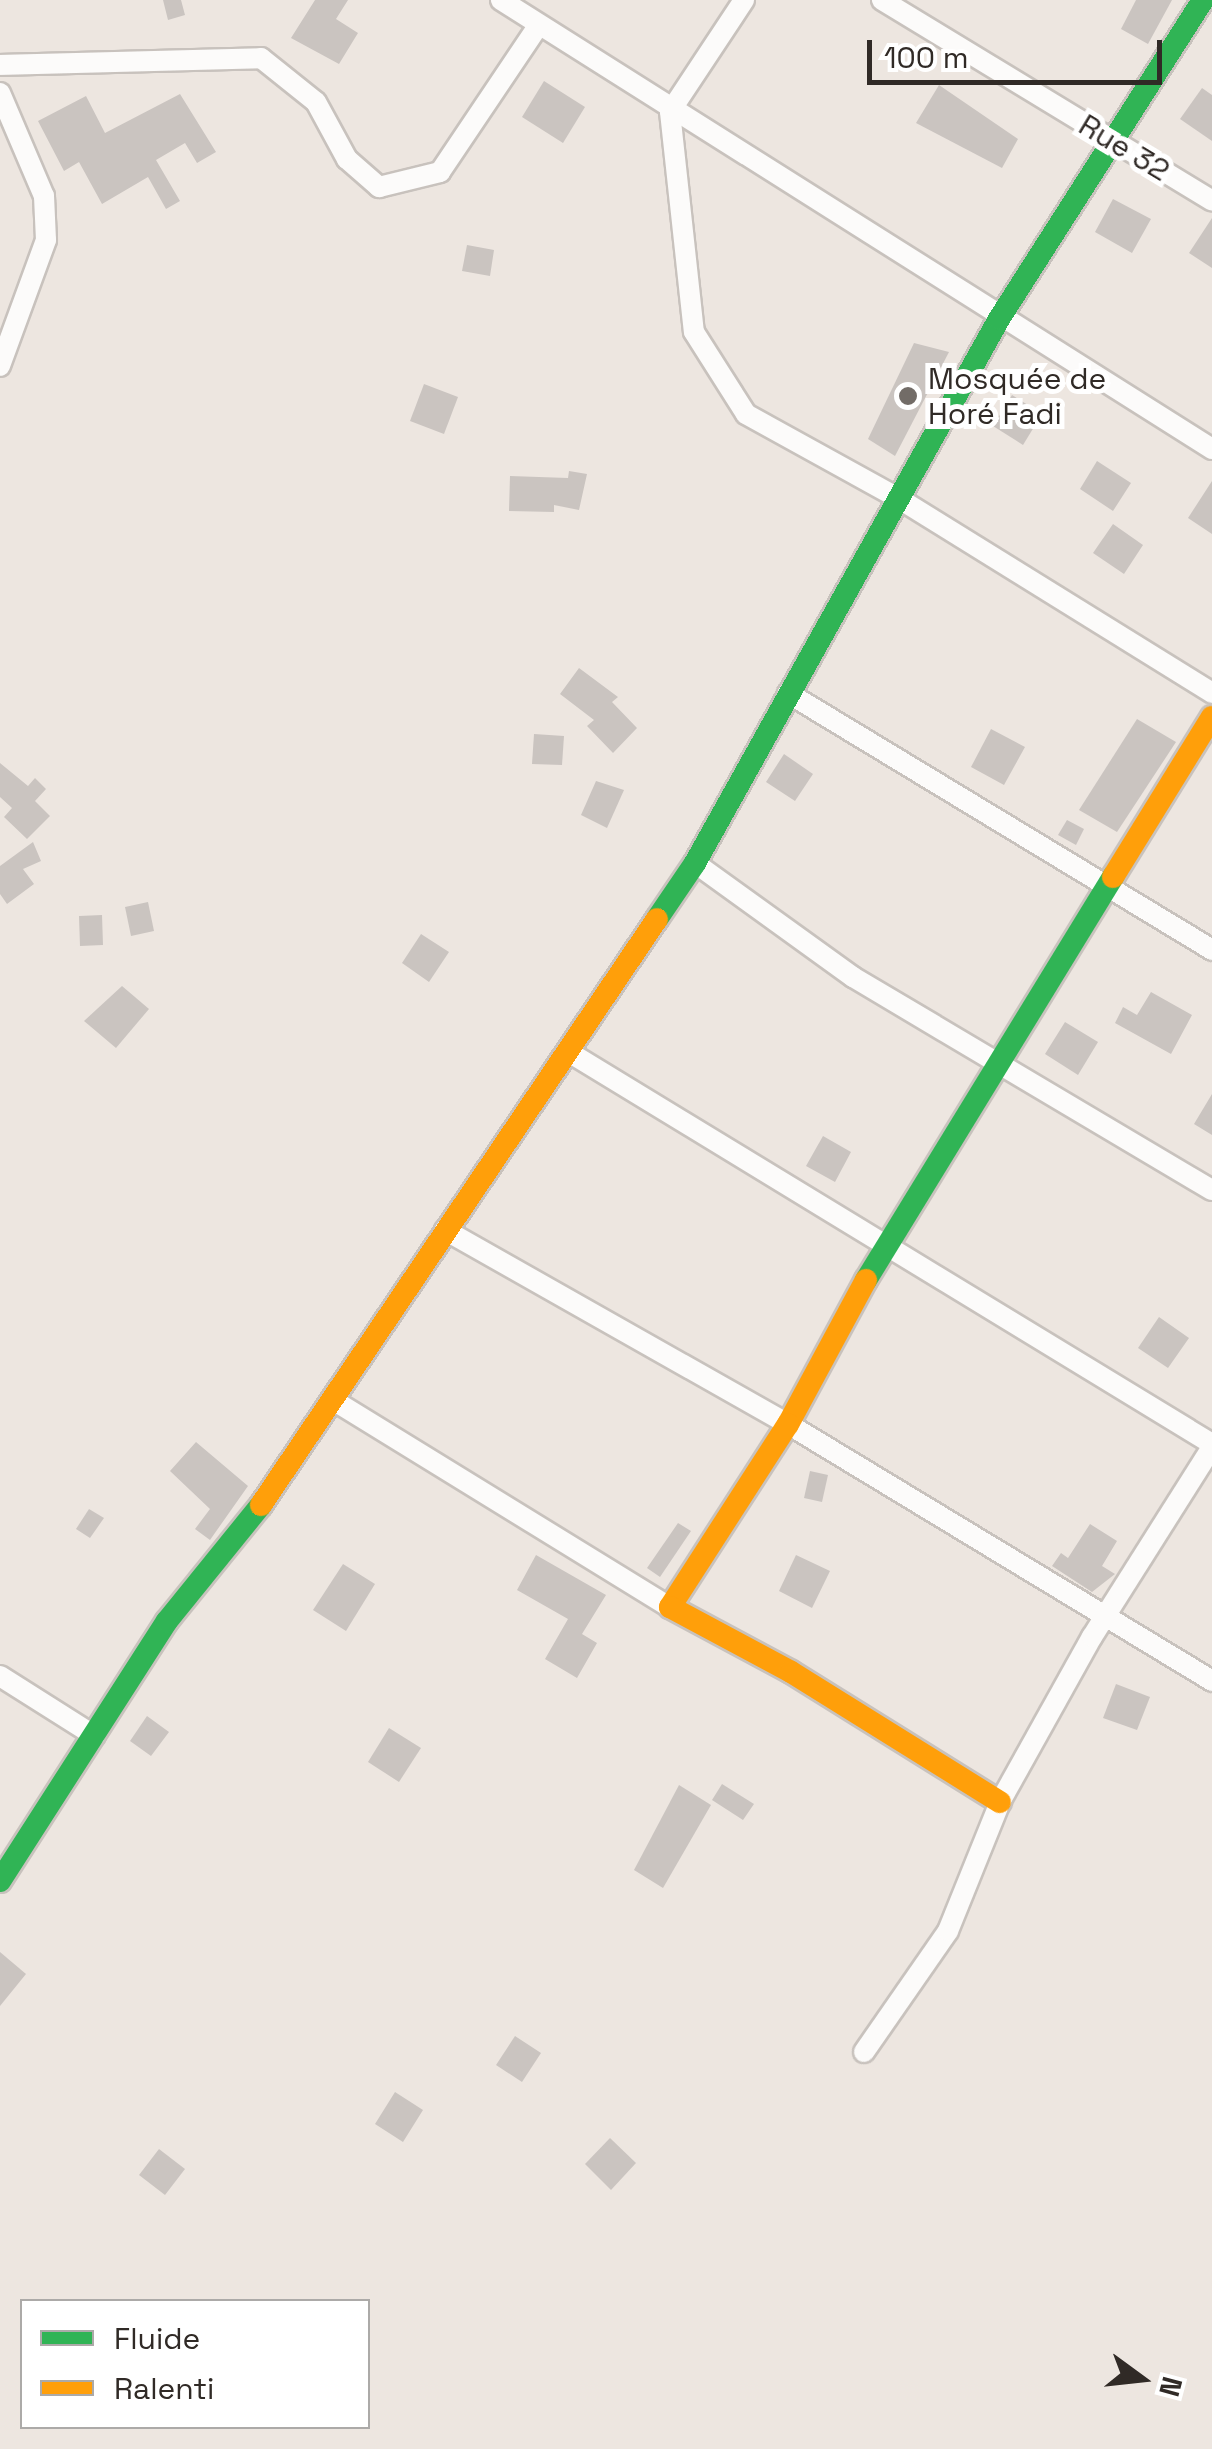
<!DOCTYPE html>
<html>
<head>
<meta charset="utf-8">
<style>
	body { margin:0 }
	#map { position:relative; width:1212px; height:2449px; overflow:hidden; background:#ede6e0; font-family:"Space Grotesk",sans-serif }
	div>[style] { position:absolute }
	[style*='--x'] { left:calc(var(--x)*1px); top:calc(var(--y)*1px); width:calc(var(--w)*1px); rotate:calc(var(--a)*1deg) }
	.building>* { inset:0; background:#cac4c0 }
	.roads { filter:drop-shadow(2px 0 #c8c2bd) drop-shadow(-2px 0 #c8c2bd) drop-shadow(0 2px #c8c2bd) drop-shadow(0 -2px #c8c2bd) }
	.street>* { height:20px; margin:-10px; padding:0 10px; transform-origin:10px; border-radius:10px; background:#fcfbfa }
	.fast>* { height:22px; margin:-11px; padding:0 11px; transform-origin:11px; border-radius:11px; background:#30b455 }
	.slow>* { height:22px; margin:-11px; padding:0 11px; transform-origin:11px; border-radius:11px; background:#ff9f0a }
	.dots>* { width:28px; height:28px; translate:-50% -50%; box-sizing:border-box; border:5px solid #fff; border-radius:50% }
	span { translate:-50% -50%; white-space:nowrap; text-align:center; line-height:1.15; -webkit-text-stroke:10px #fff; paint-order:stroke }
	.street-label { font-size:30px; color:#302a26 }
	.poi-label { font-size:30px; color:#302a26 }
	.left { translate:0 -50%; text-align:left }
	.legend { position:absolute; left:20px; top:2299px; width:350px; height:130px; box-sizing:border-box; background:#fff; border:2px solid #acaaa8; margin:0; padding:12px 18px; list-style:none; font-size:30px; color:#302a26 }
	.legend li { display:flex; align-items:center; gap:20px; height:50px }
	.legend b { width:50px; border:2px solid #acaaa8 }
	.north { position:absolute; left:1092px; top:2329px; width:100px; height:100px; -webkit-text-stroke:8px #fff; paint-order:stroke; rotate:105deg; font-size:28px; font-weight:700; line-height:40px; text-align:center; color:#302a26 }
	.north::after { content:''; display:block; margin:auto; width:35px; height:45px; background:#302a26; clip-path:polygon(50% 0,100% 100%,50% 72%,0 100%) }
	.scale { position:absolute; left:867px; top:40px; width:295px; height:45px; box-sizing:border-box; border:5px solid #302a26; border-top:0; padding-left:12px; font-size:30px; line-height:35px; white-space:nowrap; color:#302a26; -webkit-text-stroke:8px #fff; paint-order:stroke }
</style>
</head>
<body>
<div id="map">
	<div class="building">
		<i style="clip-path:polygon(163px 0,181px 0,185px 15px,168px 20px)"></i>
		<i style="clip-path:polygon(315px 0,348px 0,336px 19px,358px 33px,339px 64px,291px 38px)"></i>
		<i style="clip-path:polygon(1136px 0,1172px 0,1148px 44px,1121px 29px)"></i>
		<i style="clip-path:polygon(544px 81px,585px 107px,563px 143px,522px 117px)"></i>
		<i style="clip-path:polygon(939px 85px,1018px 139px,1002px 168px,916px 123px)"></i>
		<i style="clip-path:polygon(1202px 88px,1212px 95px,1212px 141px,1180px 119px)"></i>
		<i style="clip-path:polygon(180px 94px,216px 152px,197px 163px,185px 143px,156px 160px,180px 201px,166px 209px,148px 177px,102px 204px,79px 162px,64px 171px,38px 121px,86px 96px,105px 133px)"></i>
		<i style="clip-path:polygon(1113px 199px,1151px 219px,1132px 253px,1095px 232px)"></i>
		<i style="clip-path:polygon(1212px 218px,1212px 268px,1189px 253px)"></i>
		<i style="clip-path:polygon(467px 245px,494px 250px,490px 276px,462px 271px)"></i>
		<i style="clip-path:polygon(914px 343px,949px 352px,895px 456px,868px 439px)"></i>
		<i style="clip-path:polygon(424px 384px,458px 397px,444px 434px,410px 421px)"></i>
		<i style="clip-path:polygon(1012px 395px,1042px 414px,1023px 445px,993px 426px)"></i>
		<i style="clip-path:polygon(1097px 461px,1131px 483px,1113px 511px,1080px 489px)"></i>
		<i style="clip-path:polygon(569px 471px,587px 474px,579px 510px,554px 505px,554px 512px,509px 511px,510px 476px,568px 478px)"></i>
		<i style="clip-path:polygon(1212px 481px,1212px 534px,1188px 518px)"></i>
		<i style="clip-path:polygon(1113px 524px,1143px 545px,1124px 574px,1093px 553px)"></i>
		<i style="clip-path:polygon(579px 668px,618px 697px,612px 702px,637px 728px,613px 753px,587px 726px,594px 720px,560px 694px)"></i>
		<i style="clip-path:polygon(1137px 719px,1176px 742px,1117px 832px,1079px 810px)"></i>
		<i style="clip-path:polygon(991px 729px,1025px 747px,1004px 785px,971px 767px)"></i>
		<i style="clip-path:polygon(534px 734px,564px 736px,562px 765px,532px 764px)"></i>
		<i style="clip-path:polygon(784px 754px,813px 774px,795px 801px,766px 782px)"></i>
		<i style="clip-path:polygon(0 763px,28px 786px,35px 778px,46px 789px,35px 801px,50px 816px,27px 839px,4px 817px,12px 808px,0 797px)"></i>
		<i style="clip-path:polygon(596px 781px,624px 790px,607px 828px,581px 815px)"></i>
		<i style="clip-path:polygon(1067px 820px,1084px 829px,1076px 845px,1058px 835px)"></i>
		<i style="clip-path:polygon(33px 842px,41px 861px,23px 869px,34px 884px,7px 904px,0 894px,0 866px)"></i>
		<i style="clip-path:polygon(148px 902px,154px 931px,131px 936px,125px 907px)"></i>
		<i style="clip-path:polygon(102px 915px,103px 945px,80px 946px,79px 916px)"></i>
		<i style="clip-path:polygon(421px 934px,449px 952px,429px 982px,402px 963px)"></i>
		<i style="clip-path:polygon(122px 986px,149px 1009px,116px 1048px,84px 1021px)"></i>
		<i style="clip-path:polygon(1151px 992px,1192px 1015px,1171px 1054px,1115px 1023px,1123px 1007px,1137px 1015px)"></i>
		<i style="clip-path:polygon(1065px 1022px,1098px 1042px,1078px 1075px,1045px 1054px)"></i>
		<i style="clip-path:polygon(1212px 1094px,1212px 1135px,1194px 1124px)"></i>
		<i style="clip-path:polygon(823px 1136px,851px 1152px,835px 1182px,806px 1166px)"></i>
		<i style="clip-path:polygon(1159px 1317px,1189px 1338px,1168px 1368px,1138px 1348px)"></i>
		<i style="clip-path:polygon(196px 1442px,248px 1486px,210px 1540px,195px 1529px,210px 1509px,170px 1471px)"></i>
		<i style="clip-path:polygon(810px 1471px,828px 1475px,822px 1502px,804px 1498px)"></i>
		<i style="clip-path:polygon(89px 1509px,104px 1518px,90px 1538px,76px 1529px)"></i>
		<i style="clip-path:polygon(678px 1523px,691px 1531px,660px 1577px,647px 1568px)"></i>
		<i style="clip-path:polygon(1090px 1524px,1117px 1541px,1102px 1566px,1115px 1574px,1092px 1592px,1052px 1566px,1061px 1553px,1068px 1558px)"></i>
		<i style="clip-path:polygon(536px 1555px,606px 1595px,582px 1634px,597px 1643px,577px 1678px,545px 1659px,568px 1619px,517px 1590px)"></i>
		<i style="clip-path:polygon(796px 1555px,830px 1571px,812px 1608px,779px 1591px)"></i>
		<i style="clip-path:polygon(343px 1564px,375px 1584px,346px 1631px,313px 1610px)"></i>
		<i style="clip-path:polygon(1116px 1684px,1150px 1697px,1137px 1730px,1103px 1718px)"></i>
		<i style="clip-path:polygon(147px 1716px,169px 1732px,151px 1756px,130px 1741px)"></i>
		<i style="clip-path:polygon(389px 1728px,421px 1748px,399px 1782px,368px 1762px)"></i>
		<i style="clip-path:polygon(722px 1784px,754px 1804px,743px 1820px,712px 1800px)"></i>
		<i style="clip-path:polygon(679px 1785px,711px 1805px,663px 1888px,634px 1870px)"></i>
		<i style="clip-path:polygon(0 1952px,26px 1974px,0 2006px)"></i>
		<i style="clip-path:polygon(515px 2036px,541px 2053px,522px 2082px,496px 2065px)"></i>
		<i style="clip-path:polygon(395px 2092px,423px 2110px,403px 2142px,375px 2124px)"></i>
		<i style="clip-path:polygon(610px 2138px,636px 2163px,611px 2190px,585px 2164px)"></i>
		<i style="clip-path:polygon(159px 2149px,185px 2169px,165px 2195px,139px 2175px)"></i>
	</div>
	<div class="roads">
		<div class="street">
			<i style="--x:501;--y:0;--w:841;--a:32.27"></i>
			<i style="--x:744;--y:0;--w:134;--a:123.5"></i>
			<i style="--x:670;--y:112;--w:221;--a:83.8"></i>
			<i style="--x:694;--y:332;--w:97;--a:57.6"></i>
			<i style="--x:746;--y:414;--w:174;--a:28.9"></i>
			<i style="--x:898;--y:498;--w:370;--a:31.8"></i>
			<i style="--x:882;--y:0;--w:386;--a:31.3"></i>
			<i style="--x:0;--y:65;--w:261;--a:-1.5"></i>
			<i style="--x:261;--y:58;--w:70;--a:38.7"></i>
			<i style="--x:316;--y:102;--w:65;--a:61.5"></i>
			<i style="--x:347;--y:159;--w:43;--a:41.2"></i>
			<i style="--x:379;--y:187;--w:63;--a:-13.8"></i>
			<i style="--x:440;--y:172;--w:176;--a:-56.1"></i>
			<i style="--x:0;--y:93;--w:112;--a:66.9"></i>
			<i style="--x:44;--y:196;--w:44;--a:87.4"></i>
			<i style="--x:46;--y:240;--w:134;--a:110.1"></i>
			<i style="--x:788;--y:693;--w:496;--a:31.2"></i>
			<i style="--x:695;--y:863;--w:195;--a:35.8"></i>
			<i style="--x:853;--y:977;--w:417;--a:30.7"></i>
			<i style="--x:567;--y:1051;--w:755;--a:31.35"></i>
			<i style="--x:445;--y:1230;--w:394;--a:29.5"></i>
			<i style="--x:788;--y:1424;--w:496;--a:31.2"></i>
			<i style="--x:333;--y:1400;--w:395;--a:31.6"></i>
			<i style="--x:0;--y:1676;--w:112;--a:32.3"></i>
			<i style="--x:864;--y:2052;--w:147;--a:-55.2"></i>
			<i style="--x:948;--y:1931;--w:139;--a:-68"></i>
			<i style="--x:1000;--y:1802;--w:189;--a:-60.9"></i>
			<i style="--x:1092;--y:1637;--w:225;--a:-57.7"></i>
		</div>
		<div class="fast">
			<i style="--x:657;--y:919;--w:68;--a:-55.8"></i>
			<i style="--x:695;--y:863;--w:623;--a:-60.8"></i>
			<i style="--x:999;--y:319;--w:379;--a:-57.4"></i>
			<i style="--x:866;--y:1280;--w:473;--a:-58.5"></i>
			<i style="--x:0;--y:1881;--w:309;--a:-57.3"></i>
			<i style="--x:167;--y:1621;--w:149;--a:-51"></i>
		</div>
		<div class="slow">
			<i style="--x:1113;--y:877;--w:188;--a:-58.3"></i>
			<i style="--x:866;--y:1280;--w:164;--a:118.4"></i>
			<i style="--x:788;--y:1424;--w:218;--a:122.8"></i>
			<i style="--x:670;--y:1607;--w:137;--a:28.2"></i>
			<i style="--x:791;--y:1672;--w:246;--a:31.9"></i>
			<i style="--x:261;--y:1505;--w:707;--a:-55.95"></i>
		</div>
	</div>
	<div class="dots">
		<i style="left:908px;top:396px;background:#726c67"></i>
	</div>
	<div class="street-label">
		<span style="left:1124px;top:148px;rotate:31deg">Rue 32</span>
	</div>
	<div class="poi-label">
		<span class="left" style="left:928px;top:396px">Mosquée de<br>Horé Fadi</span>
	</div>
	<ul class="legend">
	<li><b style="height:12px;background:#30b455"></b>Fluide</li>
	<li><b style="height:12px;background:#ff9f0a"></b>Ralenti</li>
	</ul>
	<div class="north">N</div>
	<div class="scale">100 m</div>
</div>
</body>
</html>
